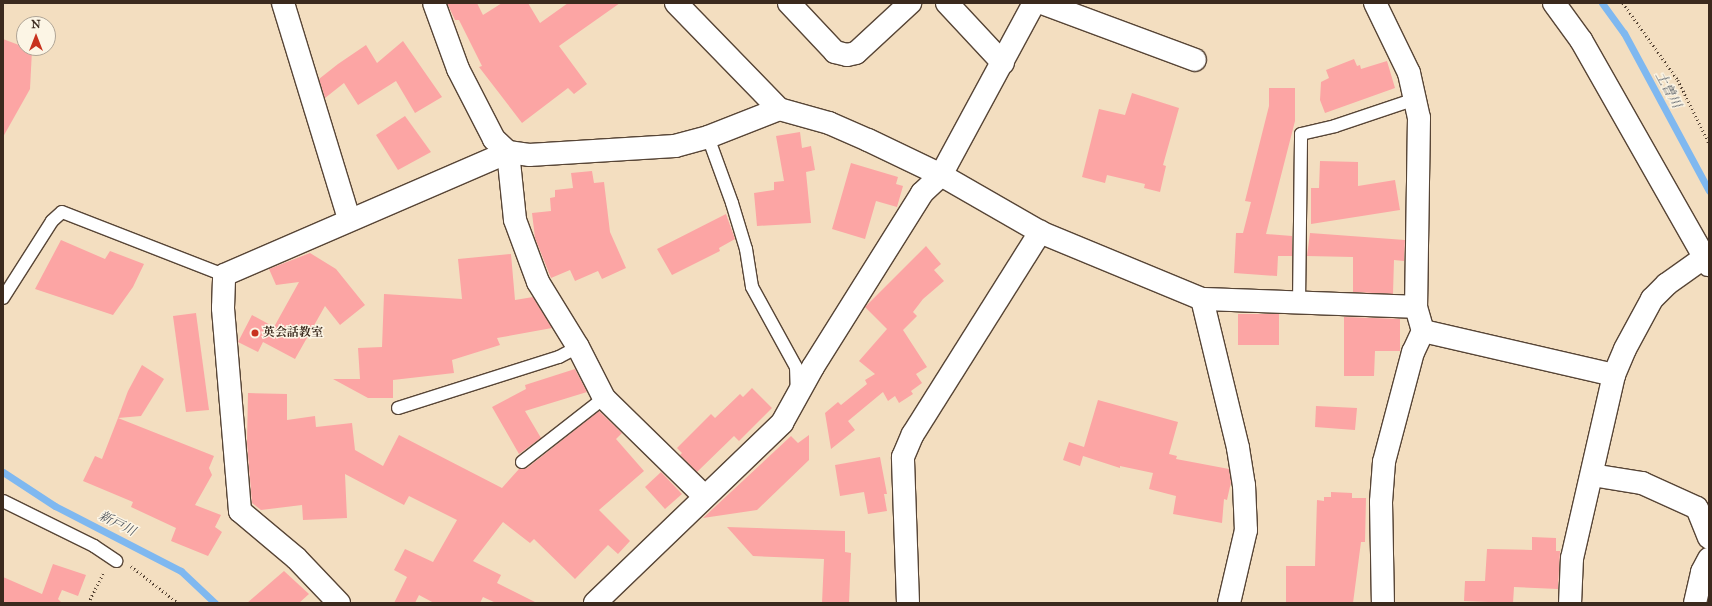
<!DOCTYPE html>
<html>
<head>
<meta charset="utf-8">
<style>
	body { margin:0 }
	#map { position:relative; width:1712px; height:606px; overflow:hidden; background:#f3dec0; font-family:"IM FELL Great Primer","Noto Serif JP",serif }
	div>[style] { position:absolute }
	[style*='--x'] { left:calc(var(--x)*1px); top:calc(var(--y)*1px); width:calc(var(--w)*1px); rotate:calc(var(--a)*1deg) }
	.stream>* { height:7px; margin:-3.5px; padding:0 3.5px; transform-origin:3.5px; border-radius:3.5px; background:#7fb8f0 }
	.building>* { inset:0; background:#fca5a4 }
	.path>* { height:2.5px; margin-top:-1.25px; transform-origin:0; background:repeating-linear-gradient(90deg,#574536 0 1px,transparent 0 4px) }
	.roads { filter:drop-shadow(1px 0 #574536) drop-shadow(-1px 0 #574536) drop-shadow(0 1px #574536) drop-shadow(0 -1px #574536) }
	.lane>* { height:12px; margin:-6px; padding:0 6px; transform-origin:6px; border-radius:6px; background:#fff }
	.street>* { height:22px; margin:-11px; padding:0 11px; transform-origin:11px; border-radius:11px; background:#fff }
	.dots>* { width:11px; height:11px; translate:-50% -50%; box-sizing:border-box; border:2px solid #fcf5e5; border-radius:50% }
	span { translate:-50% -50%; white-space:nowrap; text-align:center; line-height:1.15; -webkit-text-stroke:3px #fcf5e5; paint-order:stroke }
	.poi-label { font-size:12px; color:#3b2a1e; font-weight:700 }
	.left { translate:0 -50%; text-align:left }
	.water-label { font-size:13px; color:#4f555d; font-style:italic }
	.frame { position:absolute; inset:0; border:4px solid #3b2a1e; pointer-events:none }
	.north { position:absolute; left:16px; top:16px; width:40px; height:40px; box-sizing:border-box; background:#fcf5e5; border:1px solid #afa495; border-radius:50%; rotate:0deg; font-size:11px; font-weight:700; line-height:16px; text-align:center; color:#3b2a1e }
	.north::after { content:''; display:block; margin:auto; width:14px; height:18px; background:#c8321e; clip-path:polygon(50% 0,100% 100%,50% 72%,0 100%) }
</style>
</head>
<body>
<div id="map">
	<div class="stream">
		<i style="--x:1602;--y:3;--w:37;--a:54"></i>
		<i style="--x:1624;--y:33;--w:179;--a:61.7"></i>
		<i style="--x:3;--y:472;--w:62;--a:33.2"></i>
		<i style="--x:55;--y:506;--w:142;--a:27.3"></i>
		<i style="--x:181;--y:571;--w:47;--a:43.3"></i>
	</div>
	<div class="building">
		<i style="clip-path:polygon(447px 3px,477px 3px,483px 15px,502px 3px,528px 3px,540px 23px,568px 3px,620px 3px,559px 46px,587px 84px,574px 94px,568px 88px,522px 123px,479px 67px,482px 66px,459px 20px,455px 20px)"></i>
		<i style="clip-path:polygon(3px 39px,32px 50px,30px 89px,3px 137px)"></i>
		<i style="clip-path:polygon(403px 41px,442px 97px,415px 113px,396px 81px,358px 105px,344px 83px,325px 98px,319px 79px,338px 64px,366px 45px,377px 63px)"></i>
		<i style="clip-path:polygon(1354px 59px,1357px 66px,1360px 65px,1361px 69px,1387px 61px,1395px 88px,1325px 113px,1320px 100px,1321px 82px,1329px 78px,1326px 70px)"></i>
		<i style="clip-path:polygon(1269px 88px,1295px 88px,1295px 121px,1266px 234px,1292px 236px,1292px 256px,1278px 256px,1277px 276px,1234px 273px,1236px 233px,1243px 233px,1251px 202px,1245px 201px,1269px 106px)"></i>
		<i style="clip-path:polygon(1132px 93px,1179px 108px,1163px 165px,1166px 166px,1160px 192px,1144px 188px,1145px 184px,1107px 175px,1105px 183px,1082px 177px,1099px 109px,1125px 115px)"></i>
		<i style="clip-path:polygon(405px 116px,431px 152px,398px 170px,376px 135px)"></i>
		<i style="clip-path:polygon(800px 132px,802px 148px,811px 146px,815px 170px,806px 172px,811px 223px,757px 226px,754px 193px,774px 190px,774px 182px,784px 181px,776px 136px)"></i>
		<i style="clip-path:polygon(1320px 161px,1358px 162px,1358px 186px,1395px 180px,1400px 210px,1311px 224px,1311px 188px,1319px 188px)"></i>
		<i style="clip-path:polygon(851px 163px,898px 177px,896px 184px,903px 186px,897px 207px,876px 201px,865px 239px,832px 229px)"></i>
		<i style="clip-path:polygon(592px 171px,594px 183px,604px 182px,610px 232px,626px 268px,602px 279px,598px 271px,575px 281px,570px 270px,551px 278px,535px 238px,532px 213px,551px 211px,550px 198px,555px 197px,555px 190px,573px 188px,571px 173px)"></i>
		<i style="clip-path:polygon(726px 214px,735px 239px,719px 248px,720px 251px,672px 275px,657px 249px)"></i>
		<i style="clip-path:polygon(1310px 233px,1405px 240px,1404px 261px,1394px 260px,1393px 294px,1353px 292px,1353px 257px,1307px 256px)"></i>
		<i style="clip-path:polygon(61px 240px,105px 259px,110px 251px,144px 264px,133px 287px,113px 315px,35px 289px)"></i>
		<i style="clip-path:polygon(926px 246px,941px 264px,934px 270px,944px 281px,923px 299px,913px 312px,917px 316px,903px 330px,927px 367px,916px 374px,922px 383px,911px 391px,913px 394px,899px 403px,895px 396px,888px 401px,883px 392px,848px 421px,855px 430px,831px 449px,825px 413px,838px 402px,841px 405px,867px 384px,865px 380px,875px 374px,859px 361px,887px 329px,865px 307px)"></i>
		<i style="clip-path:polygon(310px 253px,336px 269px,365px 305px,340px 325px,325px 306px,295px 359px,263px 342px,258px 352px,238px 342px,252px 315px,274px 327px,299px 282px,276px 285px,269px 269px)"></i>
		<i style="clip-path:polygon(511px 254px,515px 300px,533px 297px,552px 328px,497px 338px,500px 345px,452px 360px,454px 373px,393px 380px,393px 398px,368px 398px,333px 379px,360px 379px,358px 348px,382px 347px,384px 294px,462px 299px,458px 259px)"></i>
		<i style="clip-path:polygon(196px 313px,209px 410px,186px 412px,173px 316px)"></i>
		<i style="clip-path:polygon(1238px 314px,1279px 314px,1279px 345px,1238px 345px)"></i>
		<i style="clip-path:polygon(1344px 317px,1400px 319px,1400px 351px,1375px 351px,1374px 376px,1344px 376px)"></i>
		<i style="clip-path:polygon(142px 365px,164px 379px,141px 416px,118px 418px,128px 391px)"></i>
		<i style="clip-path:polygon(575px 369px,587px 392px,525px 411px,541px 438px,519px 454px,492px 407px,526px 389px,525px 385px)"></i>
		<i style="clip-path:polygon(752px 388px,772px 408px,739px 441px,734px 436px,697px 472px,680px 455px,682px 453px,677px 448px,711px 414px,715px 418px,740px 394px,743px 397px)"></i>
		<i style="clip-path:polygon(248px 393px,287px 394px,287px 420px,315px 416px,316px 427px,352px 423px,355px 450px,383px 466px,399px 435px,502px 488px,519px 469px,527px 468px,599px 411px,622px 433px,616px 439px,644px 471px,599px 510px,630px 541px,618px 554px,608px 545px,575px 579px,534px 539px,530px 543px,503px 522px,473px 561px,501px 575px,497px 583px,537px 603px,496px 603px,483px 597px,480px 603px,434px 603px,419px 595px,415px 603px,394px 603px,407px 577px,394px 570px,405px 549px,433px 562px,457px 520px,409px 496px,404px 505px,345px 474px,347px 518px,303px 520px,302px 505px,261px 510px,252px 503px,247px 442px)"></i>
		<i style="clip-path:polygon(1098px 400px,1178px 422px,1169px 454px,1177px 456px,1176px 459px,1229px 469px,1231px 482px,1227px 500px,1224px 499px,1222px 523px,1173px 514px,1176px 496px,1149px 489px,1153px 473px,1120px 466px,1120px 468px,1083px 456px,1080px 466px,1063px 460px,1069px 442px,1084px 447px)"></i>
		<i style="clip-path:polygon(1316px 406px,1357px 408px,1355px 430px,1315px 427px)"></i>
		<i style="clip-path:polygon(118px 418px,214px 456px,209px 468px,212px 475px,195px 505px,221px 515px,215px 527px,222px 532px,208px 556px,171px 541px,176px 528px,131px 507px,133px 502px,83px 481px,95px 456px,102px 459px)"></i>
		<i style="clip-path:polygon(809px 435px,809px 460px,757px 510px,703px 518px,791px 436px,798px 443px)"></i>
		<i style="clip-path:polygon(880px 457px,887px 494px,884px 494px,887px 511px,868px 514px,864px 492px,840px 496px,835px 465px)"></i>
		<i style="clip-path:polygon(661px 472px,682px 494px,665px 509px,645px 487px)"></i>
		<i style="clip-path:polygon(1331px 492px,1352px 493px,1352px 498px,1366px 498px,1365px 542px,1361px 542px,1353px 603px,1286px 603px,1286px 566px,1315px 566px,1317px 500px,1324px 501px,1324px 497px,1331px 497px)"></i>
		<i style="clip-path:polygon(727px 527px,845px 531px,845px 552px,851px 553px,849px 603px,822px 603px,824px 559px,753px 556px)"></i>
		<i style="clip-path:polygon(1532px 537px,1556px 538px,1556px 551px,1560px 551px,1558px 589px,1514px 587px,1513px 603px,1464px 601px,1465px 581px,1485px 581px,1487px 549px,1532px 550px)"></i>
		<i style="clip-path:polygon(53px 564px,86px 575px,78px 596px,62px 590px,58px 599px,62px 603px,3px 603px,3px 577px,42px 594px)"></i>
		<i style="clip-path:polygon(284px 571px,309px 594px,299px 603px,247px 603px)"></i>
	</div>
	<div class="path">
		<i style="--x:1623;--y:3;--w:95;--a:54.5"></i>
		<i style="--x:1678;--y:80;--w:70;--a:63.8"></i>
		<i style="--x:131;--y:566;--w:60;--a:38.2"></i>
		<i style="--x:88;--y:603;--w:34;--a:-63"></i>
	</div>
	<div class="roads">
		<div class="lane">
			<i style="--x:708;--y:137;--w:70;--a:70"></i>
			<i style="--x:732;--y:203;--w:48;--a:73.1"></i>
			<i style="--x:746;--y:249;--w:38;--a:81"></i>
			<i style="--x:752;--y:287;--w:91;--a:61.2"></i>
			<i style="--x:796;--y:367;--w:23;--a:88"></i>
			<i style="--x:3;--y:298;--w:91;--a:-57.5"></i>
			<i style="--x:52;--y:221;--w:13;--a:-42"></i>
			<i style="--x:62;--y:212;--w:174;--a:21.3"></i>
			<i style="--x:1299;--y:303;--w:169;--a:-89.3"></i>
			<i style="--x:1301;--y:134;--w:35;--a:-13"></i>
			<i style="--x:1335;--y:126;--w:84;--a:-18.6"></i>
			<i style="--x:398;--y:408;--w:169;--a:-17.6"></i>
			<i style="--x:559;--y:357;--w:21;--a:-28"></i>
			<i style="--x:522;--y:462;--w:104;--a:-38"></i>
			<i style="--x:3;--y:501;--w:102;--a:26.3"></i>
			<i style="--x:94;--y:546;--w:27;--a:34"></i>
		</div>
		<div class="street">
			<i style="--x:283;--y:3;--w:226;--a:73"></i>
			<i style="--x:434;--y:3;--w:70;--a:70"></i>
			<i style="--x:458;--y:69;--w:79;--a:62.8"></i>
			<i style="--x:494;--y:139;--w:19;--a:43"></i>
			<i style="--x:508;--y:152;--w:68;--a:84.1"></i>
			<i style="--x:515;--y:220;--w:66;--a:69.6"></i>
			<i style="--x:538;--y:282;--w:76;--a:58.4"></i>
			<i style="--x:578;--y:347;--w:57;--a:63"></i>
			<i style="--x:604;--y:398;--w:140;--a:44.4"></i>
			<i style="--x:676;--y:3;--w:148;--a:45.8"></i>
			<i style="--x:789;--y:3;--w:67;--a:46.8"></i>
			<i style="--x:835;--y:52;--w:12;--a:14"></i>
			<i style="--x:847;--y:55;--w:9;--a:-13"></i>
			<i style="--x:856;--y:53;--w:74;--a:-42.8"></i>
			<i style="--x:947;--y:3;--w:82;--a:47"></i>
			<i style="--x:1042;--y:3;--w:163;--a:20.4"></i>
			<i style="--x:1375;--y:3;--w:78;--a:64.1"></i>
			<i style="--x:1409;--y:73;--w:46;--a:77.5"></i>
			<i style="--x:1419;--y:118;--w:189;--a:90.9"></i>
			<i style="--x:1416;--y:307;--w:25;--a:74"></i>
			<i style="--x:1423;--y:331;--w:23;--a:115"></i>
			<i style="--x:1413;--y:352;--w:114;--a:104.8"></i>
			<i style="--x:1384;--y:462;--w:40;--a:94.3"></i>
			<i style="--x:1381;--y:502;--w:101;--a:88.9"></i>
			<i style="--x:1554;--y:3;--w:46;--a:53.9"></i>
			<i style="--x:1581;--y:40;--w:259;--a:60.4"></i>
			<i style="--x:1202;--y:299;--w:153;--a:76.4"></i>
			<i style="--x:1238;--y:448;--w:37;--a:81"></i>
			<i style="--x:1244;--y:485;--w:45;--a:87.5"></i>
			<i style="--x:1246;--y:530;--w:75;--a:103.1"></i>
			<i style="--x:1423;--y:331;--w:196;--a:13"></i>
			<i style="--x:1614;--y:375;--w:188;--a:102.9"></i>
			<i style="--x:1572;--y:558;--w:45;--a:92.5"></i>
			<i style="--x:1614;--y:375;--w:28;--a:-67"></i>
			<i style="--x:1625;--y:349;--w:57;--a:-61.6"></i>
			<i style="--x:1652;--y:299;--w:21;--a:-45"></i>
			<i style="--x:1667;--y:284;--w:47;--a:-35.4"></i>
			<i style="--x:1592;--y:475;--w:51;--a:9.1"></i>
			<i style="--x:1642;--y:483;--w:60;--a:24.4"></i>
			<i style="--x:1697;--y:508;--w:32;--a:68"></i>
			<i style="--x:339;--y:603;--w:62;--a:-133.7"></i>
			<i style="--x:296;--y:558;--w:73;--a:-140"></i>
			<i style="--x:240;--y:511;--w:204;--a:-94.8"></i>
			<i style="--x:223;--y:308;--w:33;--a:-88"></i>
			<i style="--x:224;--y:275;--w:309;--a:-23.4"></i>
			<i style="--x:508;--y:152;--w:21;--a:8"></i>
			<i style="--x:529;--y:155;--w:146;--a:-3.5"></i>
			<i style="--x:675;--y:146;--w:34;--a:-15"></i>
			<i style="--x:708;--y:137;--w:76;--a:-21.5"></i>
			<i style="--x:779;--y:109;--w:52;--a:15.6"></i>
			<i style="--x:829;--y:123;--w:43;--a:23.6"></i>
			<i style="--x:868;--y:140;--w:81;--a:25.6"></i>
			<i style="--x:941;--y:175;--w:114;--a:29.9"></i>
			<i style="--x:1040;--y:232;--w:175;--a:22.5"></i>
			<i style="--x:1202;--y:299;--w:214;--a:2.1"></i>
			<i style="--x:595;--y:603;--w:260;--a:-43.9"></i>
			<i style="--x:782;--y:423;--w:64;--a:-61"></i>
			<i style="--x:813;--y:367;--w:205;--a:-57.9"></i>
			<i style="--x:922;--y:193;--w:26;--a:-43"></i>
			<i style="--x:941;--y:175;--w:196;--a:-61.6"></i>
			<i style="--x:908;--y:603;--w:146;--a:-92"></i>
			<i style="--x:903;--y:457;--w:25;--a:-67"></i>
			<i style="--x:913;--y:434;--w:239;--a:-57.8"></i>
			<i style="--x:1695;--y:603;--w:32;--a:-77"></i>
			<i style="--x:1702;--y:572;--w:15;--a:-62"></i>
		</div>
	</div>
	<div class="dots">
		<i style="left:255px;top:333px;background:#c8321e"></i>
	</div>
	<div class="poi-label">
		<span class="left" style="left:263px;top:333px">英会話教室</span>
	</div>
	<div class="water-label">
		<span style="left:1668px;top:90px;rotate:62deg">土曽川</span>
		<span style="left:117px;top:524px;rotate:27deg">新戸川</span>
	</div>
	<div class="frame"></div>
	<div class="north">N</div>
</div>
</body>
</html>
